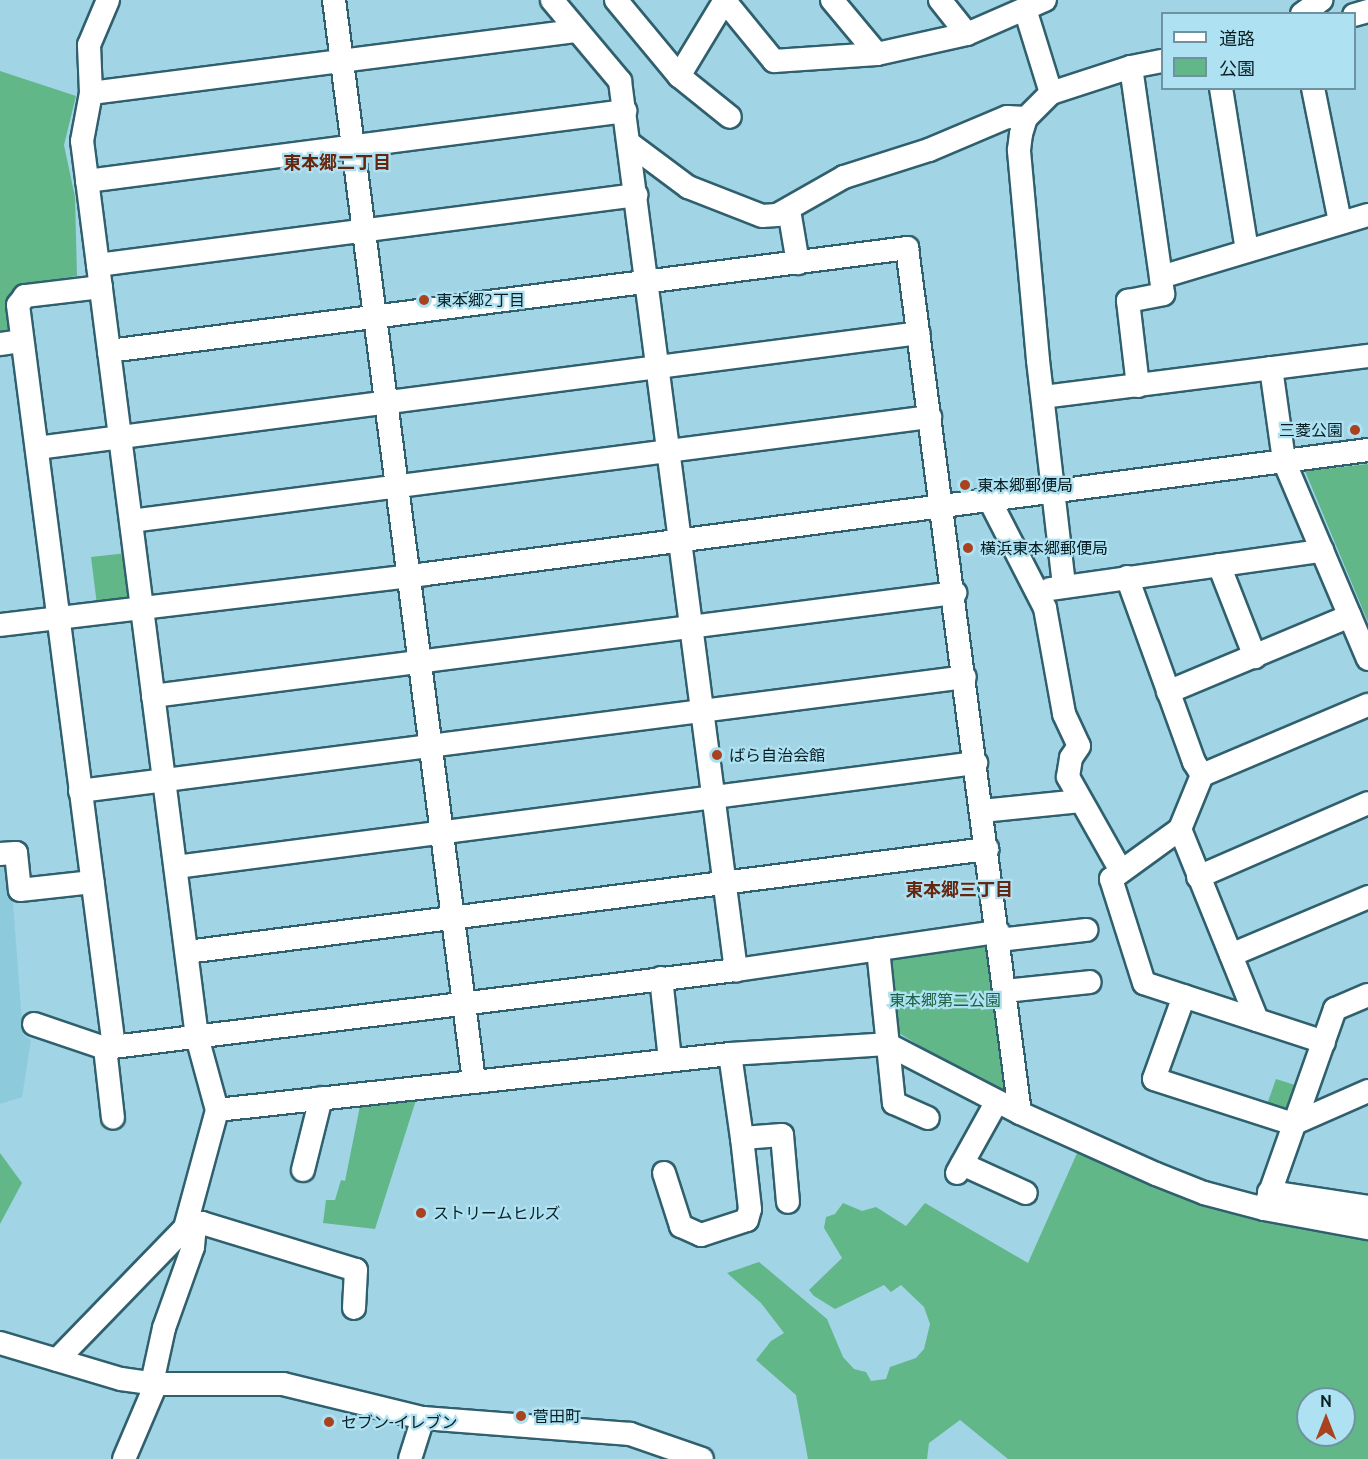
<!DOCTYPE html>
<html>
<head>
<meta charset="utf-8">
<style>
	body { margin:0 }
	#map { position:relative; width:1368px; height:1459px; overflow:hidden; background:#a1d4e4; font-family:Ubuntu,"Noto Sans JP",sans-serif }
	div>[style] { position:absolute }
	[style*='--x'] { left:calc(var(--x)*1px); top:calc(var(--y)*1px); width:calc(var(--w)*1px); rotate:calc(var(--a)*1deg) }
	.built>* { inset:0; background:#8dcadc }
	.green>* { inset:0; background:#62b789 }
	.roads { filter:drop-shadow(2px 0 #30606e) drop-shadow(-2px 0 #30606e) drop-shadow(0 2px #30606e) drop-shadow(0 -2px #30606e) }
	.minor>* { height:22px; margin:-11px; padding:0 11px; transform-origin:11px; border-radius:11px; background:#fff }
	.dots>* { width:16px; height:16px; translate:-50% -50%; box-sizing:border-box; border:3px solid #aee1f1; border-radius:50% }
	span { translate:-50% -50%; white-space:nowrap; text-align:center; line-height:1.15; -webkit-text-stroke:4.5px #aee1f1; paint-order:stroke }
	.poi-label { font-size:16px; color:#0a1f24 }
	.left { translate:0 -50%; text-align:left }
	.right { translate:-100% -50%; text-align:right }
	.park-label { font-size:16px; color:#1e6242 }
	.neighbourhood-label { font-size:18px; color:#66250e; font-weight:700 }
	.legend { position:absolute; left:1161px; top:12px; width:195px; height:78px; box-sizing:border-box; background:#aee1f1; border:2px solid #6c939f; margin:0; padding:8px 10px; list-style:none; font-size:18px; color:#0a1f24 }
	.legend li { display:flex; align-items:center; gap:12px; height:30px }
	.legend b { width:30px; border:2px solid #6c939f }
	.north { position:absolute; left:1296px; top:1387px; width:60px; height:60px; box-sizing:border-box; background:#aee1f1; border:2px solid #6c939f; border-radius:50%; rotate:0deg; font-size:16px; font-weight:700; line-height:24px; text-align:center; color:#0a1f24 }
	.north::after { content:''; display:block; margin:auto; width:21px; height:27px; background:#a9421e; clip-path:polygon(50% 0,100% 100%,50% 72%,0 100%) }
</style>
</head>
<body>
<div id="map">
	<div class="built">
		<i style="clip-path:polygon(0 863px,10px 864px,23px 1035px,31px 1040px,22px 1097px,0 1104px)"></i>
	</div>
	<div class="green">
		<i style="clip-path:polygon(0 71px,76px 96px,64px 145px,75px 197px,77px 276px,16px 286px,9px 303px,10px 338px,0 339px)"></i>
		<i style="clip-path:polygon(1368px 464px,1368px 622px,1305px 471px)"></i>
		<i style="clip-path:polygon(127px 553px,134px 595px,127px 602px,97px 605px,91px 557px)"></i>
		<i style="clip-path:polygon(992px 941px,1011px 1102px,894px 1030px,884px 956px)"></i>
		<i style="clip-path:polygon(1276px 1079px,1298px 1086px,1286px 1118px,1265px 1110px)"></i>
		<i style="clip-path:polygon(416px 1100px,375px 1229px,323px 1223px,326px 1200px,335px 1200px,341px 1180px,345px 1181px,360px 1106px)"></i>
		<i style="clip-path:polygon(evenodd,1078px 1151px,1189px 1199px,1242px 1215px,1368px 1235px,1368px 1459px,1008px 1459px,960px 1420px,929px 1443px,927px 1459px,808px 1459px,796px 1395px,756px 1360px,771px 1341px,784px 1333px,761px 1303px,727px 1273px,759px 1262px,827px 1319px,843px 1357px,854px 1369px,866px 1372px,871px 1381px,886px 1379px,890px 1367px,916px 1358px,924px 1349px,930px 1324px,924px 1307px,901px 1285px,891px 1292px,884px 1285px,835px 1309px,814px 1296px,809px 1290px,842px 1258px,824px 1228px,826px 1217px,835px 1214px,843px 1203px,862px 1211px,876px 1207px,906px 1226px,925px 1203px,1028px 1263px,1078px 1151px,1308px 1399px,1344px 1399px,1344px 1435px,1308px 1435px,1308px 1399px)"></i>
		<i style="clip-path:polygon(0 1153px,22px 1183px,0 1224px)"></i>
	</div>
	<div class="roads">
		<div class="minor">
			<i style="--x:334;--y:0;--w:1090;--a:82.62"></i>
			<i style="--x:552;--y:0;--w:106;--a:50"></i>
			<i style="--x:620;--y:81;--w:897;--a:82.57"></i>
			<i style="--x:616;--y:0;--w:99;--a:50.3"></i>
			<i style="--x:679;--y:76;--w:65;--a:38.8"></i>
			<i style="--x:724;--y:0;--w:79;--a:50.7"></i>
			<i style="--x:774;--y:61;--w:103;--a:-3.9"></i>
			<i style="--x:877;--y:54;--w:92;--a:-12.5"></i>
			<i style="--x:967;--y:34;--w:85;--a:-23.6"></i>
			<i style="--x:832;--y:0;--w:70;--a:50.2"></i>
			<i style="--x:940;--y:0;--w:43;--a:51.5"></i>
			<i style="--x:1025;--y:9;--w:88;--a:72.8"></i>
			<i style="--x:1302;--y:14;--w:24;--a:-36"></i>
			<i style="--x:1354;--y:15;--w:15;--a:-16"></i>
			<i style="--x:1131;--y:67;--w:212;--a:81.9"></i>
			<i style="--x:679;--y:76;--w:89;--a:-58.8"></i>
			<i style="--x:1221;--y:88;--w:165;--a:80.9"></i>
			<i style="--x:1313;--y:88;--w:137;--a:78.6"></i>
			<i style="--x:91;--y:93;--w:490;--a:-7.3"></i>
			<i style="--x:629;--y:143;--w:74;--a:36.7"></i>
			<i style="--x:688;--y:187;--w:79;--a:21.4"></i>
			<i style="--x:762;--y:216;--w:15;--a:-4"></i>
			<i style="--x:777;--y:215;--w:77;--a:-29.6"></i>
			<i style="--x:844;--y:177;--w:89;--a:-17.6"></i>
			<i style="--x:929;--y:150;--w:85;--a:-22.9"></i>
			<i style="--x:1007;--y:117;--w:19;--a:3"></i>
			<i style="--x:87;--y:181;--w:543;--a:-7.41"></i>
			<i style="--x:789;--y:210;--w:54;--a:80.4"></i>
			<i style="--x:98;--y:265;--w:543;--a:-7.41"></i>
			<i style="--x:101;--y:287;--w:77;--a:173.2"></i>
			<i style="--x:25;--y:296;--w:11;--a:128"></i>
			<i style="--x:18;--y:305;--w:748;--a:82.63"></i>
			<i style="--x:0;--y:344;--w:22;--a:-8"></i>
			<i style="--x:109;--y:351;--w:805;--a:-7.35"></i>
			<i style="--x:907;--y:248;--w:872;--a:82.56"></i>
			<i style="--x:1271;--y:368;--w:94;--a:82"></i>
			<i style="--x:1284;--y:461;--w:215;--a:67"></i>
			<i style="--x:1138;--y:386;--w:86;--a:-96.7"></i>
			<i style="--x:1128;--y:301;--w:36;--a:-11"></i>
			<i style="--x:1163;--y:294;--w:17;--a:-97"></i>
			<i style="--x:1161;--y:277;--w:216;--a:-16.7"></i>
			<i style="--x:1043;--y:397;--w:328;--a:-7.2"></i>
			<i style="--x:37;--y:448;--w:889;--a:-7.43"></i>
			<i style="--x:989;--y:499;--w:123;--a:62.8"></i>
			<i style="--x:1045;--y:608;--w:108;--a:79.8"></i>
			<i style="--x:1064;--y:714;--w:35;--a:65"></i>
			<i style="--x:1079;--y:746;--w:14;--a:124"></i>
			<i style="--x:1071;--y:758;--w:19;--a:99"></i>
			<i style="--x:1068;--y:777;--w:108;--a:60.6"></i>
			<i style="--x:131;--y:521;--w:806;--a:-7.42"></i>
			<i style="--x:1219;--y:565;--w:99;--a:68.6"></i>
			<i style="--x:1127;--y:577;--w:197;--a:70.1"></i>
			<i style="--x:1194;--y:762;--w:15;--a:58"></i>
			<i style="--x:1064;--y:585;--w:226;--a:-96.6"></i>
			<i style="--x:1038;--y:360;--w:211;--a:-95.2"></i>
			<i style="--x:1019;--y:150;--w:16;--a:-83"></i>
			<i style="--x:1021;--y:134;--w:17;--a:-73"></i>
			<i style="--x:1026;--y:118;--w:35;--a:-45"></i>
			<i style="--x:1051;--y:93;--w:84;--a:-18"></i>
			<i style="--x:1131;--y:67;--w:32;--a:-11"></i>
			<i style="--x:1050;--y:589;--w:275;--a:-8"></i>
			<i style="--x:0;--y:625;--w:429;--a:-6.8"></i>
			<i style="--x:426;--y:574;--w:950;--a:-7.5"></i>
			<i style="--x:1168;--y:692;--w:197;--a:-22.7"></i>
			<i style="--x:153;--y:696;--w:809;--a:-7.32"></i>
			<i style="--x:80;--y:791;--w:892;--a:-7.34"></i>
			<i style="--x:982;--y:811;--w:99;--a:-5.8"></i>
			<i style="--x:1180;--y:829;--w:206;--a:68"></i>
			<i style="--x:0;--y:854;--w:16;--a:-4"></i>
			<i style="--x:16;--y:853;--w:37;--a:84"></i>
			<i style="--x:20;--y:890;--w:73;--a:-6.3"></i>
			<i style="--x:176;--y:867;--w:807;--a:-7.41"></i>
			<i style="--x:1198;--y:877;--w:185;--a:-23.5"></i>
			<i style="--x:999;--y:940;--w:88;--a:-6.6"></i>
			<i style="--x:878;--y:949;--w:155;--a:84.1"></i>
			<i style="--x:894;--y:1103;--w:37;--a:24"></i>
			<i style="--x:187;--y:952;--w:807;--a:-7.34"></i>
			<i style="--x:1231;--y:955;--w:149;--a:-22.9"></i>
			<i style="--x:661;--y:978;--w:82;--a:83.7"></i>
			<i style="--x:1005;--y:991;--w:85;--a:-6"></i>
			<i style="--x:1368;--y:995;--w:36;--a:157"></i>
			<i style="--x:1335;--y:1009;--w:212;--a:109.5"></i>
			<i style="--x:1264;--y:1209;--w:106;--a:10.4"></i>
			<i style="--x:1184;--y:996;--w:88;--a:109.9"></i>
			<i style="--x:1154;--y:1079;--w:146;--a:17.9"></i>
			<i style="--x:1293;--y:1124;--w:82;--a:-23.7"></i>
			<i style="--x:34;--y:1024;--w:75;--a:18.7"></i>
			<i style="--x:105;--y:1048;--w:636;--a:-7.05"></i>
			<i style="--x:736;--y:970;--w:265;--a:-8.3"></i>
			<i style="--x:1324;--y:1042;--w:189;--a:-161.9"></i>
			<i style="--x:1144;--y:983;--w:109;--a:-107.6"></i>
			<i style="--x:1111;--y:879;--w:85;--a:-35.9"></i>
			<i style="--x:1180;--y:829;--w:58;--a:-67.8"></i>
			<i style="--x:1202;--y:775;--w:180;--a:-22.9"></i>
			<i style="--x:105;--y:1048;--w:70;--a:83.5"></i>
			<i style="--x:730;--y:1054;--w:85;--a:81.9"></i>
			<i style="--x:742;--y:1138;--w:40;--a:-4.3"></i>
			<i style="--x:782;--y:1135;--w:67;--a:84.9"></i>
			<i style="--x:217;--y:1110;--w:516;--a:-6.23"></i>
			<i style="--x:730;--y:1054;--w:157;--a:-3.6"></i>
			<i style="--x:887;--y:1044;--w:150;--a:27.4"></i>
			<i style="--x:1020;--y:1113;--w:149;--a:24.2"></i>
			<i style="--x:1156;--y:1174;--w:52;--a:21.6"></i>
			<i style="--x:1204;--y:1193;--w:62;--a:14.9"></i>
			<i style="--x:962;--y:1164;--w:70;--a:24.4"></i>
			<i style="--x:303;--y:1170;--w:74;--a:-76"></i>
			<i style="--x:664;--y:1173;--w:56;--a:72.2"></i>
			<i style="--x:681;--y:1226;--w:22;--a:24"></i>
			<i style="--x:701;--y:1235;--w:48;--a:-18.1"></i>
			<i style="--x:747;--y:1220;--w:11;--a:-75"></i>
			<i style="--x:750;--y:1209;--w:71;--a:-96.4"></i>
			<i style="--x:957;--y:1173;--w:82;--a:-60.9"></i>
			<i style="--x:1269;--y:1192;--w:100;--a:8.6"></i>
			<i style="--x:185;--y:1228;--w:18;--a:-16"></i>
			<i style="--x:202;--y:1223;--w:161;--a:17"></i>
			<i style="--x:356;--y:1270;--w:38;--a:93"></i>
			<i style="--x:0;--y:1343;--w:126;--a:16.6"></i>
			<i style="--x:121;--y:1379;--w:35;--a:8"></i>
			<i style="--x:156;--y:1384;--w:127;--a:0"></i>
			<i style="--x:283;--y:1384;--w:144;--a:13.7"></i>
			<i style="--x:423;--y:1418;--w:208;--a:4.4"></i>
			<i style="--x:630;--y:1434;--w:76;--a:19.1"></i>
			<i style="--x:57;--y:1360;--w:184;--a:-45.9"></i>
			<i style="--x:185;--y:1228;--w:122;--a:-74.8"></i>
			<i style="--x:217;--y:1110;--w:76;--a:-105.3"></i>
			<i style="--x:197;--y:1037;--w:903;--a:-97.31"></i>
			<i style="--x:82;--y:141;--w:49;--a:-79.4"></i>
			<i style="--x:91;--y:93;--w:48;--a:-92.4"></i>
			<i style="--x:89;--y:45;--w:49;--a:-67.1"></i>
			<i style="--x:152;--y:1383;--w:56;--a:-77.7"></i>
			<i style="--x:164;--y:1328;--w:86;--a:-70.3"></i>
			<i style="--x:193;--y:1247;--w:22;--a:-85"></i>
			<i style="--x:124;--y:1459;--w:82;--a:-66.9"></i>
			<i style="--x:410;--y:1459;--w:43;--a:-72.4"></i>
		</div>
	</div>
	<div class="dots">
		<i style="left:424px;top:300px;background:#a9421e"></i>
		<i style="left:1355px;top:430px;background:#a9421e"></i>
		<i style="left:965px;top:485px;background:#a9421e"></i>
		<i style="left:968px;top:548px;background:#a9421e"></i>
		<i style="left:717px;top:755px;background:#a9421e"></i>
		<i style="left:421px;top:1213px;background:#a9421e"></i>
		<i style="left:521px;top:1416px;background:#a9421e"></i>
		<i style="left:329px;top:1422px;background:#a9421e"></i>
	</div>
	<div class="poi-label">
		<span class="left" style="left:436px;top:300px">東本郷2丁目</span>
		<span class="right" style="left:1343px;top:430px">三菱公園</span>
		<span class="left" style="left:977px;top:485px">東本郷郵便局</span>
		<span class="left" style="left:980px;top:548px">横浜東本郷郵便局</span>
		<span class="left" style="left:729px;top:755px">ばら自治会館</span>
		<span class="left" style="left:433px;top:1213px">ストリームヒルズ</span>
		<span class="left" style="left:533px;top:1416px">菅田町</span>
		<span class="left" style="left:341px;top:1422px">セブン-イレブン</span>
	</div>
	<div class="park-label">
		<span style="left:945px;top:1000px">東本郷第二公園</span>
	</div>
	<div class="neighbourhood-label">
		<span style="left:337px;top:162px">東本郷二丁目</span>
		<span style="left:959px;top:889px">東本郷三丁目</span>
	</div>
	<ul class="legend">
	<li><b style="height:8px;background:#fff"></b>道路</li>
	<li><b style="height:16px;background:#62b789"></b>公園</li>
	</ul>
	<div class="north">N</div>
</div>
</body>
</html>
